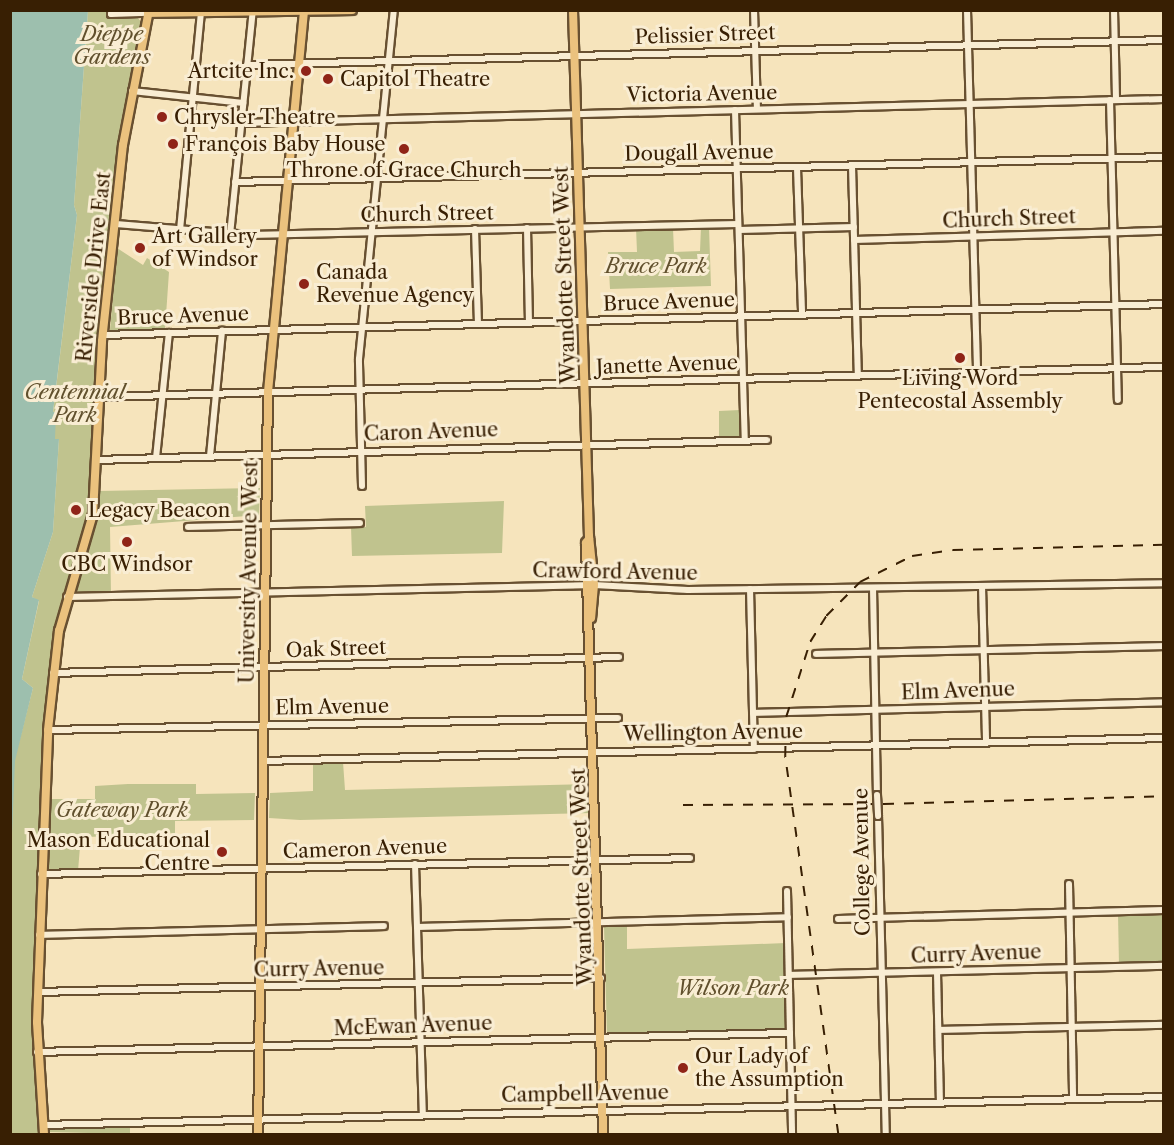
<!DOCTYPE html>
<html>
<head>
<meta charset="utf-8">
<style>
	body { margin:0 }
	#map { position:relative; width:1174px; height:1145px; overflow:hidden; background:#f6e4bc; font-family:"Libre Caslon Text",serif }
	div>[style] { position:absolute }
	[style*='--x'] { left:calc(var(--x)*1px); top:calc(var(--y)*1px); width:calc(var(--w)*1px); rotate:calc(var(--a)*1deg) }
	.green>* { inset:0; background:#c0c38e }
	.water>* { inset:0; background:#9dbfae }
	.roads { filter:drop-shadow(2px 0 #685031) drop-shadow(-2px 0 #685031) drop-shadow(0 2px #685031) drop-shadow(0 -2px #685031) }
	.minor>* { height:6px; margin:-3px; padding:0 3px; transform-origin:3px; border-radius:3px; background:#f9edd3 }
	.major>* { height:8px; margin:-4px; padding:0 4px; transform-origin:4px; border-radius:4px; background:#ebc27e }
	.rail>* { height:1.5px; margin-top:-0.75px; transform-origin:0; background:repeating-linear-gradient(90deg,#381f03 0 10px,transparent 0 20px) }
	.bridges { filter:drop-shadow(2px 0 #685031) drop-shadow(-2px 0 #685031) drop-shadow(0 2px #685031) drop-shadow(0 -2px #685031) }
	.minor-bridge>* { height:6px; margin:-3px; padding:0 3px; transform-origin:3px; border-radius:3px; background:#f9edd3 }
	.dots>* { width:16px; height:16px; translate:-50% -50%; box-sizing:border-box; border:3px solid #f9edd3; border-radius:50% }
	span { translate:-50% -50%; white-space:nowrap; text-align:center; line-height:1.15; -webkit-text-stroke:6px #f9edd3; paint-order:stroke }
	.park-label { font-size:20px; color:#61502d; font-style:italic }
	.street-label { font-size:20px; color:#381f03 }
	.poi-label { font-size:20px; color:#381f03 }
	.right { translate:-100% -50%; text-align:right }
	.left { translate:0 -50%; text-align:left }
	.frame { position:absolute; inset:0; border:12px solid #381f03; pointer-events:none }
</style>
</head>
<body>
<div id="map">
	<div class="green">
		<i style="clip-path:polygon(88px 11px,109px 11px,109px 19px,138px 18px,142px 23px,118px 144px,98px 347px,93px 492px,51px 656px,41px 772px,34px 992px,41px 1134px,11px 1134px,10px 858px,14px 762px,33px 688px,22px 679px,39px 601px,32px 597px,53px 532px,59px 439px,54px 439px,56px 413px,53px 413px,77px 215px,74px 205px)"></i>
		<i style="clip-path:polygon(701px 227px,709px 227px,711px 286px,610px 289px,608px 252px,637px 252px,636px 228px,673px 228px,674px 252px,700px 251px)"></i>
		<i style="clip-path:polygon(117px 248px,143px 265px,147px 258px,169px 272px,165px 330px,110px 330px)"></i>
		<i style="clip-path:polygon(740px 410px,741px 439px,719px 439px,719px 411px)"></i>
		<i style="clip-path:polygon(260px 488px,259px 515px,110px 527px,111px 596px,73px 593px,92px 533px,99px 491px)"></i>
		<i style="clip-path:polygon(504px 501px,502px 553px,352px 556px,351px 527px,366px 527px,365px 506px)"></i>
		<i style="clip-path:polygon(343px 762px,345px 790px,591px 784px,592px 813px,300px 820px,269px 818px,270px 793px,313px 791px,313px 763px)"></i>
		<i style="clip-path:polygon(128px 784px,196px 784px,196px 794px,255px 793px,254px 820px,175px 821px,175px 833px,88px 837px,80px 847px,78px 871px,46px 870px,47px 799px,95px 799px,95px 786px)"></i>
		<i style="clip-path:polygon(1163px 913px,1163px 964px,1119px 965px,1118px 914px)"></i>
		<i style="clip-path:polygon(627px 924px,627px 949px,786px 943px,788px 1030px,607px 1035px,604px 927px)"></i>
		<i style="clip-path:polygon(130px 1126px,130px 1134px,46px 1132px,49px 1129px)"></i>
	</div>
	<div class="water">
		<i style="clip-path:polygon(11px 10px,88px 11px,74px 205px,77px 215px,53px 412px,56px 412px,55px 439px,59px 439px,53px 532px,32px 597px,39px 600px,22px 679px,33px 688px,15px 761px,11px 858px)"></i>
	</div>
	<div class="roads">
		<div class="minor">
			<i style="--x:112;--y:10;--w:4;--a:104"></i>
			<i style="--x:111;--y:14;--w:37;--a:-2"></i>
			<i style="--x:754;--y:10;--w:99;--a:88.3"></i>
			<i style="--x:967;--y:10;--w:362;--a:88.4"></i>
			<i style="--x:1114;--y:10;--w:90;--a:88.7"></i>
			<i style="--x:247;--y:65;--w:917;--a:-1.56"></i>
			<i style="--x:132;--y:91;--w:112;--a:6.2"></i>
			<i style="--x:1110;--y:100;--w:300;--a:88.5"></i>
			<i style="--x:735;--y:110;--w:331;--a:88.3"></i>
			<i style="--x:241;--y:123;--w:923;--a:-1.49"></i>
			<i style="--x:852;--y:166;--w:210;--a:88.4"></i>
			<i style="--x:797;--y:168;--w:146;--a:88"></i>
			<i style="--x:235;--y:182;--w:929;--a:-1.54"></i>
			<i style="--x:116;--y:224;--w:134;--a:4.7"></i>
			<i style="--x:250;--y:235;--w:488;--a:-1.3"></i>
			<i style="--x:527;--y:228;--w:94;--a:88.8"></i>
			<i style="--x:475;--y:229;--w:95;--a:88.2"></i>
			<i style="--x:180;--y:230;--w:221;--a:-84.5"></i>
			<i style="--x:739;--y:230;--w:115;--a:-1.5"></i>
			<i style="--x:230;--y:235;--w:226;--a:-84.2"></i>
			<i style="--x:854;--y:240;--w:310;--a:-1.7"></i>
			<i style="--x:103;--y:335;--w:1061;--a:-1.67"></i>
			<i style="--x:100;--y:397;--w:1064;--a:-1.62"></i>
			<i style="--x:210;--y:456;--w:126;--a:-84.5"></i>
			<i style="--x:156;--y:458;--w:126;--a:-84.1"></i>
			<i style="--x:97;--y:460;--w:670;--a:-1.71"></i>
			<i style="--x:362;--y:486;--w:127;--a:-91.4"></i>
			<i style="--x:359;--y:359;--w:351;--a:-84.3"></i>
			<i style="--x:188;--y:527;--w:172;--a:-1.3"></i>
			<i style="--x:982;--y:586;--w:157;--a:88.5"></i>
			<i style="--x:873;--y:588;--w:207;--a:88.9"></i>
			<i style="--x:750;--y:589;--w:160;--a:88.6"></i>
			<i style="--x:67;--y:597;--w:527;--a:-1.3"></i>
			<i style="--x:594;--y:585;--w:94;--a:3"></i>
			<i style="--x:688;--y:590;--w:476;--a:-0.8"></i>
			<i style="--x:816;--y:654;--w:348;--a:-1.3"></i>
			<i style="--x:53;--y:673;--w:566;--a:-1.62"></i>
			<i style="--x:753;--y:713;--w:411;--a:-1.5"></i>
			<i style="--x:48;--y:730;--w:570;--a:-1.21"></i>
			<i style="--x:263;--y:761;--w:901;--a:-1.46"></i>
			<i style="--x:878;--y:816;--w:318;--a:88.6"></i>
			<i style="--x:415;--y:864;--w:251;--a:88.2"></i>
			<i style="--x:41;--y:874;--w:649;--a:-1.41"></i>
			<i style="--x:1069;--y:884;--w:215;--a:88.9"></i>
			<i style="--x:787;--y:891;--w:243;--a:88.8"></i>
			<i style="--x:838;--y:919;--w:326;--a:-1.6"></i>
			<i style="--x:417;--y:927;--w:371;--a:-1.5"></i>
			<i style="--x:39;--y:935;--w:345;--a:-1.5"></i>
			<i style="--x:937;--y:972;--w:130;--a:88.7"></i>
			<i style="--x:789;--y:975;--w:375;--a:-1.4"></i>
			<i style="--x:38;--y:992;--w:563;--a:-1.42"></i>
			<i style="--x:939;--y:1030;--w:225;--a:-1.3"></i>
			<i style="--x:37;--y:1052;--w:753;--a:-1.45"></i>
			<i style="--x:43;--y:1125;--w:1121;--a:-1.43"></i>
		</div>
		<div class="major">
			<i style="--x:573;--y:10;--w:526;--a:88.26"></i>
			<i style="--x:589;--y:536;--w:49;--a:84.2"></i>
			<i style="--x:594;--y:585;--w:33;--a:95"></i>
			<i style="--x:148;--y:13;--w:204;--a:-0.8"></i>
			<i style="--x:589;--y:539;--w:5;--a:127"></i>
			<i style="--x:586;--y:543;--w:591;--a:88.35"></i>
			<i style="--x:44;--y:1134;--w:112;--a:-93.6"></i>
			<i style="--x:37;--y:1022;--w:292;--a:-87.8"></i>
			<i style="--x:48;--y:730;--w:100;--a:-83.7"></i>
			<i style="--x:59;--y:631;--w:122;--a:-73.8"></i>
			<i style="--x:93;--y:514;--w:173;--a:-87"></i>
			<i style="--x:102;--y:341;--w:197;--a:-83.9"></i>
			<i style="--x:123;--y:145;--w:137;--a:-79.1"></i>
			<i style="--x:258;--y:1134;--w:742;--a:-89.23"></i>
			<i style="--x:268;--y:392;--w:382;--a:-84.6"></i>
		</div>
	</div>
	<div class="rail">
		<i style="--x:683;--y:805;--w:201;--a:-0.3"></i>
		<i style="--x:884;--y:804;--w:280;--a:-1.6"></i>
		<i style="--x:838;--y:1134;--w:382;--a:-98"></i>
		<i style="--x:785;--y:756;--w:39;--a:-89"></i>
		<i style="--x:786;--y:717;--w:79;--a:-72.3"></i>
		<i style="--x:810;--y:642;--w:31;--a:-58"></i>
		<i style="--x:826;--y:616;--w:48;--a:-45"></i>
		<i style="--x:860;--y:582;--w:58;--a:-26.6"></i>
		<i style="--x:912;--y:556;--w:41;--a:-8.3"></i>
		<i style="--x:953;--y:550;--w:211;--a:-1.4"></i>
	</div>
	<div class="bridges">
		<div class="minor-bridge">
			<i style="--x:877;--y:795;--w:21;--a:87"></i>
		</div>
	</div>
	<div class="dots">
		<i style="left:306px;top:71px;background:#8f2418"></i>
		<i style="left:328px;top:79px;background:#8f2418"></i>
		<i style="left:162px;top:117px;background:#8f2418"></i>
		<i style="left:173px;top:144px;background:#8f2418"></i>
		<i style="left:404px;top:149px;background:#8f2418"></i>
		<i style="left:140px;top:248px;background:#8f2418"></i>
		<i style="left:304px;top:284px;background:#8f2418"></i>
		<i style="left:960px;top:358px;background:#8f2418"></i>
		<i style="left:76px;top:510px;background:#8f2418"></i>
		<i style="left:127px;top:542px;background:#8f2418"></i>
		<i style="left:222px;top:852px;background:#8f2418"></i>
		<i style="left:683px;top:1068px;background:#8f2418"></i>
	</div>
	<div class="park-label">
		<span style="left:112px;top:46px">Dieppe<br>Gardens</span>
		<span style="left:656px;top:266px">Bruce Park</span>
		<span style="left:75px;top:404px">Centennial<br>Park</span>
		<span style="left:122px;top:810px">Gateway Park</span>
		<span style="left:733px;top:988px">Wilson Park</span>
	</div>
	<div class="street-label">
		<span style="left:705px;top:35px;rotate:-2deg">Pelissier Street</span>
		<span style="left:702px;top:94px;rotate:-1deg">Victoria Avenue</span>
		<span style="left:699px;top:153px;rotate:-1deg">Dougall Avenue</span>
		<span style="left:427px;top:214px;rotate:-1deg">Church Street</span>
		<span style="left:1009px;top:219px;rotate:-2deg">Church Street</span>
		<span style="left:94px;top:267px;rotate:-84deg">Riverside Drive East</span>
		<span style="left:565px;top:275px;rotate:-92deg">Wyandotte Street West</span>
		<span style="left:669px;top:302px;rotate:-2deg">Bruce Avenue</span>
		<span style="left:183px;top:316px;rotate:-2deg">Bruce Avenue</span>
		<span style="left:667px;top:365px;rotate:-2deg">Janette Avenue</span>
		<span style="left:431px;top:432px;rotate:-2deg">Caron Avenue</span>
		<span style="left:249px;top:572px;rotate:-89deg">University Avenue West</span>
		<span style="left:615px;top:572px;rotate:1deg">Crawford Avenue</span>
		<span style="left:336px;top:649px;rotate:-2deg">Oak Street</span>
		<span style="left:958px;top:691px;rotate:-2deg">Elm Avenue</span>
		<span style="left:332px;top:707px;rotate:-1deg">Elm Avenue</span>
		<span style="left:713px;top:733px;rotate:-1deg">Wellington Avenue</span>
		<span style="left:365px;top:849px;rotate:-2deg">Cameron Avenue</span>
		<span style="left:862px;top:862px;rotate:-91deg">College Avenue</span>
		<span style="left:582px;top:877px;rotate:-92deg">Wyandotte Street West</span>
		<span style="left:976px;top:954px;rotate:-2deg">Curry Avenue</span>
		<span style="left:319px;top:969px;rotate:-1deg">Curry Avenue</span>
		<span style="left:413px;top:1026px;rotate:-2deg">McEwan Avenue</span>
		<span style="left:585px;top:1094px;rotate:-1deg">Campbell Avenue</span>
	</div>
	<div class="poi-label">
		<span class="right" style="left:294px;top:71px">Artcite Inc.</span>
		<span class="left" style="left:340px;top:79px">Capitol Theatre</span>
		<span class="left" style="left:174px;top:117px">Chrysler Theatre</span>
		<span class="left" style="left:185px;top:144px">François Baby House</span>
		<span style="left:404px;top:170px">Throne of Grace Church</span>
		<span class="left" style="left:152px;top:248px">Art Gallery<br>of Windsor</span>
		<span class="left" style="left:316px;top:284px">Canada<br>Revenue Agency</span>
		<span style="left:960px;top:390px">Living Word<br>Pentecostal Assembly</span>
		<span class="left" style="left:88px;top:510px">Legacy Beacon</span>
		<span style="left:127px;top:564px">CBC Windsor</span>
		<span class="right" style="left:210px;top:852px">Mason Educational<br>Centre</span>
		<span class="left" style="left:695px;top:1068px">Our Lady of<br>the Assumption</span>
	</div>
	<div class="frame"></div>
</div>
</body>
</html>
